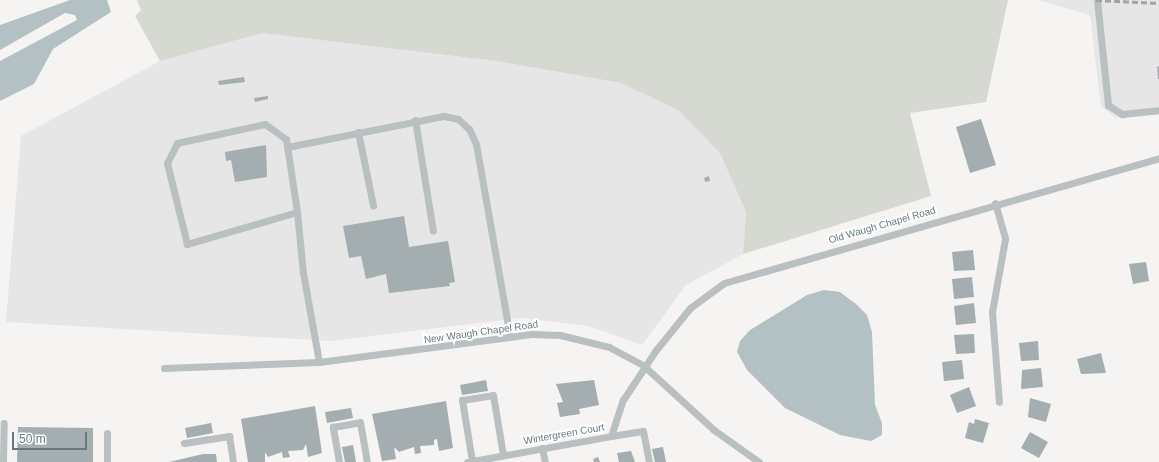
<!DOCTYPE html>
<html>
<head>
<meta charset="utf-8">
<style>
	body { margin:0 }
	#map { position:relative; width:1159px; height:462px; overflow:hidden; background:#f5f4f2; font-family:Arial,sans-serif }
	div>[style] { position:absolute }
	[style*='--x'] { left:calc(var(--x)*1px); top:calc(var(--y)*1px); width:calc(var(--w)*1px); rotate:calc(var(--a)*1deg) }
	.built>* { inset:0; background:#e5e6e5 }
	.green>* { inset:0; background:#d5d9d1 }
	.water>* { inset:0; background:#b4c1c4 }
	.building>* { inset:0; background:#a4adb0 }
	.minor>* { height:7px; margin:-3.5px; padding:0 3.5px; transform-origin:3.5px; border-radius:3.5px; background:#babfc1 }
	.rail>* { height:3px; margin-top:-1.5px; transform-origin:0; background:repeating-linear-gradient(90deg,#9ca4a7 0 6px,transparent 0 9px) }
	span { translate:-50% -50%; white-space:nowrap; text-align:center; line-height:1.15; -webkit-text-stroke:4px #fff; paint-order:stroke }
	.street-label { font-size:10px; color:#677980 }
	.scale { position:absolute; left:12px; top:432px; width:75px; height:18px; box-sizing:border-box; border:2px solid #677980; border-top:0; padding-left:5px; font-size:12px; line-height:14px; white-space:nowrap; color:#677980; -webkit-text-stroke:3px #fff; paint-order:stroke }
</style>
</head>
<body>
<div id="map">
	<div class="built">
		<i style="clip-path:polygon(1037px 0,1159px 0,1159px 114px,1115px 118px,1101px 106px,1090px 15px)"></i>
		<i style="clip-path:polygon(262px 33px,496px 61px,621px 83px,678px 110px,720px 153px,746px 212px,743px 254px,686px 285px,642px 345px,589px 326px,521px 318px,330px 341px,6px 322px,21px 136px,160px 61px)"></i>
	</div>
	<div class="green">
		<i style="clip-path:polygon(137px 0,1008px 0,986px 102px,910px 113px,931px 196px,743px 254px,746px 212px,720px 153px,678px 110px,621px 83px,496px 61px,262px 33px,160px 61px,135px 16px,141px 10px)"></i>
	</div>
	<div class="water">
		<i style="clip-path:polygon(70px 0,107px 0,111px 12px,53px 49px,34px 84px,0 101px,0 61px,77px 20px,75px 15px,65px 13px,0 50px,0 25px)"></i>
		<i style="clip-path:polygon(824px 290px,840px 292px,856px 304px,867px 315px,872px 332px,875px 405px,882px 423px,882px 435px,871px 441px,840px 435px,785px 408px,747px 370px,737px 352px,740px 341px,750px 330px,807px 295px)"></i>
	</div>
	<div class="building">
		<i style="clip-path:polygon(1159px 66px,1159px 79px,1158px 79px,1157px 67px)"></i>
		<i style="clip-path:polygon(244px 77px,245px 82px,219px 85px,218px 81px)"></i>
		<i style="clip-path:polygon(268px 96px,268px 99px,255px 102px,254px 98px)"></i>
		<i style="clip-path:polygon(981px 119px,996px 165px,970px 173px,956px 127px)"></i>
		<i style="clip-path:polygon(266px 145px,267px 177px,235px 182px,231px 160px,226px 161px,225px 152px)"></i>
		<i style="clip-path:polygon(709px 176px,710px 181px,705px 182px,704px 178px)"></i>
		<i style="clip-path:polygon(404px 216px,409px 247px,448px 241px,455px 282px,449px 283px,450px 286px,389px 293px,386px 274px,366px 279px,361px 256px,349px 258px,343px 226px)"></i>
		<i style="clip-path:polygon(973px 250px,975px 270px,954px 271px,952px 252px)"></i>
		<i style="clip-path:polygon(1146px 262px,1149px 281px,1133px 284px,1129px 264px)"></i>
		<i style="clip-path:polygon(972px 277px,974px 297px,954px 299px,952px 279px)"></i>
		<i style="clip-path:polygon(974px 303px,976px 323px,956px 325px,954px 306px)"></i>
		<i style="clip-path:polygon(974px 334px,975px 353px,956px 354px,954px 335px)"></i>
		<i style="clip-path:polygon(1038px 341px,1039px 360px,1021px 361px,1019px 343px)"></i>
		<i style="clip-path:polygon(1101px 353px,1106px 373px,1081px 374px,1077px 359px)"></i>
		<i style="clip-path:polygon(962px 360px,964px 379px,944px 381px,942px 362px)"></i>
		<i style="clip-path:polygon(1041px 368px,1043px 387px,1021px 389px,1022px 370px)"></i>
		<i style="clip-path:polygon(486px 380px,488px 391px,462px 395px,460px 385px)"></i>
		<i style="clip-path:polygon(594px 380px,599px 405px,579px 409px,580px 414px,560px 417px,557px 403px,563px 402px,556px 384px)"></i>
		<i style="clip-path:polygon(969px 387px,976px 406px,957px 413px,950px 395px)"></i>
		<i style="clip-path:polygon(1030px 398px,1051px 404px,1046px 422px,1028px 417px)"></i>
		<i style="clip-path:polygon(446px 401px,453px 448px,439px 451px,437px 439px,434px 440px,434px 445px,420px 446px,421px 453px,415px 454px,414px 447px,399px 452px,394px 447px,396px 459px,382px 461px,372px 414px)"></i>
		<i style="clip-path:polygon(315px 406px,322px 453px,308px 457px,306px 444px,303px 450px,288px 451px,290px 457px,283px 458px,282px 452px,268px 457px,265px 452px,265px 462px,248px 462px,241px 419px)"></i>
		<i style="clip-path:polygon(351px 408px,353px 418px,327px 423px,325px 412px)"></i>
		<i style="clip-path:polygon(975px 419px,989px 423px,983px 443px,965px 438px,969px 422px,974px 424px)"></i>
		<i style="clip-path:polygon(211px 423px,213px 433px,187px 438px,185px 428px)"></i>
		<i style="clip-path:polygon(18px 427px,93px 428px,93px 462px,17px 462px)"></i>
		<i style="clip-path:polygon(1030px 432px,1048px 442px,1039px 458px,1021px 448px)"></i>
		<i style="clip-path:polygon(353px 445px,356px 462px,345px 462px,342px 447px)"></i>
		<i style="clip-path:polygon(663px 447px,666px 462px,655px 462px,652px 449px)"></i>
		<i style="clip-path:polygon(631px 451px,635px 462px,619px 462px,617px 453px)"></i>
		<i style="clip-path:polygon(203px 454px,216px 454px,217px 462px,169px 462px)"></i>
		<i style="clip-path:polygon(598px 457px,600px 462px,594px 462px,593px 459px)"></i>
	</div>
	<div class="minor">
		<i style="--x:1097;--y:0;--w:106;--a:84"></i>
		<i style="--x:1108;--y:105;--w:17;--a:33"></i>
		<i style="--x:1122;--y:114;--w:37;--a:-6"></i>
		<i style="--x:415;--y:120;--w:112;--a:80.8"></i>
		<i style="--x:358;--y:132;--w:75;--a:78.4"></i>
		<i style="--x:287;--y:147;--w:160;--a:-11.2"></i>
		<i style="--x:444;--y:116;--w:14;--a:12"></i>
		<i style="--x:458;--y:119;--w:15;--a:42"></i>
		<i style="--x:469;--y:129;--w:17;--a:65"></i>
		<i style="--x:476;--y:144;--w:195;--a:80"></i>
		<i style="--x:995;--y:203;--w:37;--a:74"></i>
		<i style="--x:1005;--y:239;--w:74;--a:100.1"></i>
		<i style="--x:992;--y:312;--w:90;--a:85.6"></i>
		<i style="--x:297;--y:212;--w:115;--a:163.8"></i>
		<i style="--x:187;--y:244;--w:83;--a:-103.9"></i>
		<i style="--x:167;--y:163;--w:22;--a:-63"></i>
		<i style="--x:177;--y:143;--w:90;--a:-12.2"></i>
		<i style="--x:265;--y:124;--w:26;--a:36"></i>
		<i style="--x:286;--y:139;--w:74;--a:81.4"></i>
		<i style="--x:297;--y:212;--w:61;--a:84.4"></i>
		<i style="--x:303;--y:273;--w:90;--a:79.8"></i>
		<i style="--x:164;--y:368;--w:155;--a:-2.2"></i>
		<i style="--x:319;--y:362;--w:214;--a:-7.5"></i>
		<i style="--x:531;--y:334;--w:29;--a:2"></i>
		<i style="--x:560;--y:335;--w:50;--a:13.8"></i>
		<i style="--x:609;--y:347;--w:40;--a:28"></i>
		<i style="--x:644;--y:366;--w:95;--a:42.4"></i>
		<i style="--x:714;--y:430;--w:55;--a:35.4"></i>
		<i style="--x:611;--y:436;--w:32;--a:-9"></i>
		<i style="--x:643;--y:431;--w:32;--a:79"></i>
		<i style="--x:184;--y:443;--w:46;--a:-8.8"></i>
		<i style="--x:229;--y:436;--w:26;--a:81"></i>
		<i style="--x:542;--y:448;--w:14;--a:78"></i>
		<i style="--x:472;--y:461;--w:62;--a:-99.3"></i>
		<i style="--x:462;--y:400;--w:31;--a:-9"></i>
		<i style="--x:493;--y:395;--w:61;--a:80.5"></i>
		<i style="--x:3;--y:462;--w:39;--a:-89"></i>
		<i style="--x:107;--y:462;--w:29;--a:-90"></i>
		<i style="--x:339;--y:462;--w:36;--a:-100"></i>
		<i style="--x:333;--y:427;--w:27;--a:-10"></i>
		<i style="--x:360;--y:422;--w:41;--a:80.1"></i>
		<i style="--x:467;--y:462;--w:146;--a:-10.2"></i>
		<i style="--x:611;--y:436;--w:38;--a:-72"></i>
		<i style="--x:623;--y:400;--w:60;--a:-56.6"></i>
		<i style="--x:656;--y:350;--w:54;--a:-51"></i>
		<i style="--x:690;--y:308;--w:42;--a:-36.3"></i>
		<i style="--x:724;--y:283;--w:453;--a:-16"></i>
	</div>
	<div class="rail">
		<i style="--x:1096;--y:0;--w:63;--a:2.7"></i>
	</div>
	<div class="street-label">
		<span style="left:882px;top:225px;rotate:-16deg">Old Waugh Chapel Road</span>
		<span style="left:481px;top:332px;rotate:-8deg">New Waugh Chapel Road</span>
		<span style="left:564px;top:434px;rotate:-10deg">Wintergreen Court</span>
	</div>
	<div class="scale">50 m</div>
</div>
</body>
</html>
